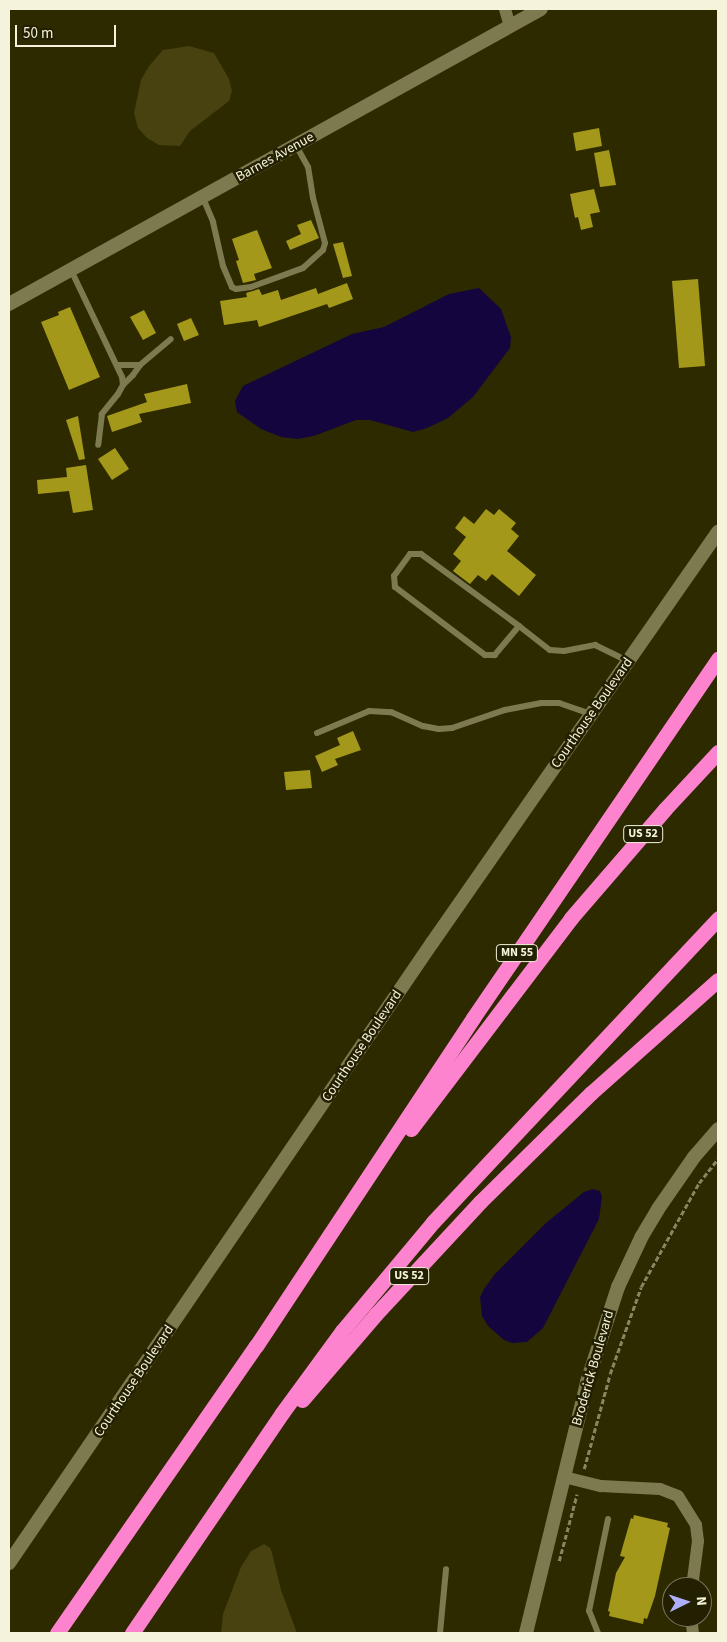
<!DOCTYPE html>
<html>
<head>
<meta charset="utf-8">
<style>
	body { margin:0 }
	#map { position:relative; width:727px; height:1642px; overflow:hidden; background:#2e2a00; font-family:"Source Sans 3",sans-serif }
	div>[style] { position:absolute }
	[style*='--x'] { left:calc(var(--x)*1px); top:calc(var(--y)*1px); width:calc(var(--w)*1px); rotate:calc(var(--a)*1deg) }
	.green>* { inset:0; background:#47420f }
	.water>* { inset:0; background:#14053f }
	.building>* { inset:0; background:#a39819 }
	.path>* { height:2.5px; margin-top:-1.25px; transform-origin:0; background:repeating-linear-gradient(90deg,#888563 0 5px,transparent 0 7.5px) }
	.service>* { height:6px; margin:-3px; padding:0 3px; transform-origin:3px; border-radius:3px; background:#7e7a50 }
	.minor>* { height:12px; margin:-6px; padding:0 6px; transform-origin:6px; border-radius:6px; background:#7e7a50 }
	.tertiary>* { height:14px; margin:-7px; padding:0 7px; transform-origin:7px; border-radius:7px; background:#7e7a50 }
	.motorway>* { height:15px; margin:-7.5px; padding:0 7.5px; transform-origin:7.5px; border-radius:7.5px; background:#fe83cf }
	span { translate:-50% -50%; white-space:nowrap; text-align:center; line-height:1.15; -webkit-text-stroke:5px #232001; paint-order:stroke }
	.shield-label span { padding:1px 4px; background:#232001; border:1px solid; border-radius:4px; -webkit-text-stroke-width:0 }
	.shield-label { font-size:12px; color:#f5f3dc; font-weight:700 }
	.street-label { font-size:14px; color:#f5f3dc }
	.frame { position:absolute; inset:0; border:10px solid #f5f3dc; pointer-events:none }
	.north { position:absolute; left:662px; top:1577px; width:50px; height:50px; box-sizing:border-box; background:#232001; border:1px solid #777459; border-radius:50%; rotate:86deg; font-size:14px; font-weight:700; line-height:20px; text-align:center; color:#f5f3dc }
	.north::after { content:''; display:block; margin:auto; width:18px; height:22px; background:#afaefa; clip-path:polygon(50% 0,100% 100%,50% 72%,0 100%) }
	.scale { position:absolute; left:15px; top:25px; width:101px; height:22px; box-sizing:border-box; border:2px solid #f5f3dc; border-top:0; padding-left:6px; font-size:15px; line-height:18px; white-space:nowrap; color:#f5f3dc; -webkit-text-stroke:4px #232001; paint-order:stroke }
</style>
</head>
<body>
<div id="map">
	<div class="green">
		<i style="clip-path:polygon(189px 46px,214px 53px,229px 79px,232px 91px,229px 101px,190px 131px,180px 146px,159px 145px,147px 138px,138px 128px,134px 113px,141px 80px,149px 66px,163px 50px)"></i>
		<i style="clip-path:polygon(264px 1544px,270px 1548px,272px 1553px,281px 1590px,297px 1633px,221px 1633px,223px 1614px,241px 1567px,251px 1551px)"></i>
	</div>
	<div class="water">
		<i style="clip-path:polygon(479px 288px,501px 309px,511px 337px,510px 348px,473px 397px,448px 418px,427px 428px,413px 432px,370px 420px,356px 420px,314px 436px,298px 439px,281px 437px,261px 429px,237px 412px,235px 401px,243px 386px,352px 334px,384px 327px,449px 294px)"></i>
		<i style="clip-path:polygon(593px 1189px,600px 1191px,602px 1197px,599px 1219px,543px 1328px,527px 1342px,512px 1343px,504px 1340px,488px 1326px,482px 1316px,480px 1297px,484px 1289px,495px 1274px,546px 1223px,584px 1192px)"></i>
	</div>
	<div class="building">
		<i style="clip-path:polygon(599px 128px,602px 146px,576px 151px,573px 133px)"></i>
		<i style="clip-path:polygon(609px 150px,616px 185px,600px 187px,594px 153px)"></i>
		<i style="clip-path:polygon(594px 189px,600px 212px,590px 214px,593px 227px,581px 230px,578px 217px,575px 218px,570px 194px)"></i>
		<i style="clip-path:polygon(311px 220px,319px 238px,290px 250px,286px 241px,301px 234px,297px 225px)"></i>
		<i style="clip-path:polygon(257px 230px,272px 268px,254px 274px,256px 280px,243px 283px,236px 261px,239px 260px,232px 239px)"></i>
		<i style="clip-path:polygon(343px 242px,352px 276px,343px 278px,333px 244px)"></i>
		<i style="clip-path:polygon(698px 279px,705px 366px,679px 368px,672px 281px)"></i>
		<i style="clip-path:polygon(347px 283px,353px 299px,329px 308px,327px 304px,259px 327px,257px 320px,224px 325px,220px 301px,247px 297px,246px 293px,259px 289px,262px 295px,278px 290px,281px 300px,316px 288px,318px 294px)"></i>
		<i style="clip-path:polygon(70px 307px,100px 377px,69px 390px,41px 322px,59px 315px,58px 312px)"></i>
		<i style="clip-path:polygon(144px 310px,156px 333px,143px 340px,130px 317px)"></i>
		<i style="clip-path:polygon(191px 318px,199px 335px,184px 341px,177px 324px)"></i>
		<i style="clip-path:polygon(187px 384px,191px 403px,139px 414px,142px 422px,112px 432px,107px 416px,147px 402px,144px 394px)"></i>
		<i style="clip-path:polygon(78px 416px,85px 459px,79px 460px,66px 420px)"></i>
		<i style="clip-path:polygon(115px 448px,129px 469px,112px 480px,98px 459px)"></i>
		<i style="clip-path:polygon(86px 465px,93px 510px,73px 513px,69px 491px,38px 494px,37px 480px,67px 477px,66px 468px)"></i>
		<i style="clip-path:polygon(486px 509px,494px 515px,499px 509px,516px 523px,511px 529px,519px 536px,507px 551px,536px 575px,519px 596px,492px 574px,486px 581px,478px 575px,470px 584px,453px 571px,461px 561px,453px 554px,466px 537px,455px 528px,464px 516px,474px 524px)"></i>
		<i style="clip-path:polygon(353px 731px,361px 750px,335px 759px,338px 765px,322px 772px,315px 756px,340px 745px,337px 738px)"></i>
		<i style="clip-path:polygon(310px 770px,312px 788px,286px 790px,284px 772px)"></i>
		<i style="clip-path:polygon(634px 1515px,668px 1523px,667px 1527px,670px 1528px,655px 1596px,647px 1619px,644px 1618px,643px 1624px,609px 1616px,610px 1612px,608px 1611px,616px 1573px,625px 1557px,620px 1556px,624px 1542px,631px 1518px,633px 1519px)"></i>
	</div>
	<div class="path">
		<i style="--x:584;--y:1469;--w:98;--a:-74.7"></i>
		<i style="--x:610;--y:1374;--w:92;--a:-70.4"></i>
		<i style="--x:641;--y:1287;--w:119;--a:-60.9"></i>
		<i style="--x:699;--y:1183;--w:31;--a:-52"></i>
		<i style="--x:559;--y:1561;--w:69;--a:-75"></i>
	</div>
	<div class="service">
		<i style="--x:203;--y:198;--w:26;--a:67"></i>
		<i style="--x:213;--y:222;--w:45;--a:77.2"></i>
		<i style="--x:223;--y:266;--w:23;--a:67"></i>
		<i style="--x:232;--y:287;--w:4;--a:27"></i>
		<i style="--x:236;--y:289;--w:15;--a:-8"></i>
		<i style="--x:251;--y:287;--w:55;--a:-20.1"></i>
		<i style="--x:303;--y:268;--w:27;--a:-42"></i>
		<i style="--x:323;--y:250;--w:7;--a:-74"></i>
		<i style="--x:325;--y:243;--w:47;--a:-104.9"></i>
		<i style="--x:313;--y:198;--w:31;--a:-99"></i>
		<i style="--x:308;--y:167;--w:25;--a:-119"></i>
		<i style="--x:71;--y:270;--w:119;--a:64.5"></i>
		<i style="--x:122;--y:377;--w:8;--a:83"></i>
		<i style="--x:123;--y:385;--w:10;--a:119"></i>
		<i style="--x:118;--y:394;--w:26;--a:129"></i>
		<i style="--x:102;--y:414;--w:31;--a:97"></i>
		<i style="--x:117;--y:365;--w:23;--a:0"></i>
		<i style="--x:140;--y:365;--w:40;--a:-40"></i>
		<i style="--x:123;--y:385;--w:14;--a:-45"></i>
		<i style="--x:133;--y:375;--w:12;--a:-55"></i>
		<i style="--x:519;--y:626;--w:38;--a:130"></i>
		<i style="--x:495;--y:655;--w:10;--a:180"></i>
		<i style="--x:485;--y:655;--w:113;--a:-142.9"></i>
		<i style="--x:395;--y:587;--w:11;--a:-95"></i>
		<i style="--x:394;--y:576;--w:27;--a:-54"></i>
		<i style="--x:410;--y:554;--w:11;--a:0"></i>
		<i style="--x:421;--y:554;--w:122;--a:36.3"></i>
		<i style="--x:519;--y:626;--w:39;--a:38"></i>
		<i style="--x:550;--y:650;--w:14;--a:4"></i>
		<i style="--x:564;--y:651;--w:32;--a:-11"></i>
		<i style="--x:595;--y:645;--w:37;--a:26"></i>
		<i style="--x:317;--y:733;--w:56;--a:-22.9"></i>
		<i style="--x:369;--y:711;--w:22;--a:3"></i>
		<i style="--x:391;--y:712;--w:35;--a:24"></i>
		<i style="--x:423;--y:726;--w:16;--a:11"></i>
		<i style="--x:439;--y:729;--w:13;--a:-4"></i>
		<i style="--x:452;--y:728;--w:56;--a:-18.8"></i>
		<i style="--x:505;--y:710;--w:37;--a:-11"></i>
		<i style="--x:541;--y:703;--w:18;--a:0"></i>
		<i style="--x:559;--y:703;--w:34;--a:19"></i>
		<i style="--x:440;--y:1633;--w:64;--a:-84.6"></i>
		<i style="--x:598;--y:1633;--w:24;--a:-112"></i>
		<i style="--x:589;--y:1611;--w:94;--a:-78.3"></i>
	</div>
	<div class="minor">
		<i style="--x:505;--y:9;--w:18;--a:74"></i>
		<i style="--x:564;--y:1477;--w:38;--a:14"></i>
		<i style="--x:601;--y:1486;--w:59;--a:2.9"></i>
		<i style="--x:660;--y:1489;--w:19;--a:21"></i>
		<i style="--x:678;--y:1496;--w:34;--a:58"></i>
		<i style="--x:696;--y:1525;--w:16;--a:83"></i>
		<i style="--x:698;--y:1541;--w:46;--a:97.4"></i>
		<i style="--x:691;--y:1617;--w:16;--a:83"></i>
	</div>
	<div class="tertiary">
		<i style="--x:9;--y:304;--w:608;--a:-29.01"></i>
		<i style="--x:9;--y:1563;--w:751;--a:-55.7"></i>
		<i style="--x:432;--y:943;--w:501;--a:-55.17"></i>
		<i style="--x:526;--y:1633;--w:258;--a:-76.3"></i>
		<i style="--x:587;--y:1382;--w:100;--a:-71.9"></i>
		<i style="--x:618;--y:1287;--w:56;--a:-64.8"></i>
		<i style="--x:642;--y:1236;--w:31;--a:-59"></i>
		<i style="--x:658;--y:1209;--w:63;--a:-55.3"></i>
		<i style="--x:694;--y:1157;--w:37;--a:-49"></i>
	</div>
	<div class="motorway">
		<i style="--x:411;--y:1129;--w:265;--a:-52.8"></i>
		<i style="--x:571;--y:918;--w:144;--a:-49.2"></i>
		<i style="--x:665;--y:809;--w:78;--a:-47.1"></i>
		<i style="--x:302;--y:1400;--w:113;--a:-49.3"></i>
		<i style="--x:376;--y:1314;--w:153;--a:-47.1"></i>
		<i style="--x:480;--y:1202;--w:156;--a:-44.5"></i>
		<i style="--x:591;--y:1093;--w:170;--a:-41.7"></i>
		<i style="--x:57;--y:1633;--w:349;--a:-55.3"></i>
		<i style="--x:256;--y:1346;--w:393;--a:-56.5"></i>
		<i style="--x:473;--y:1018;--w:435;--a:-55.7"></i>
		<i style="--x:132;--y:1633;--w:266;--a:-55.7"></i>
		<i style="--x:282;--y:1413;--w:102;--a:-53.8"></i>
		<i style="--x:342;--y:1331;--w:142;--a:-50.1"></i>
		<i style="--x:433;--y:1222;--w:417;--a:-46.8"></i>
	</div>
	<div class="shield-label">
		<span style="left:643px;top:834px">US 52</span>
		<span style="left:517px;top:953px">MN 55</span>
		<span style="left:409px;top:1276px">US 52</span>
	</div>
	<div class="street-label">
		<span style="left:275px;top:157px;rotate:-29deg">Barnes Avenue</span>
		<span style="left:592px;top:713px;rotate:-55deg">Courthouse Boulevard</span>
		<span style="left:362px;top:1046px;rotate:-56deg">Courthouse Boulevard</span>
		<span style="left:593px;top:1368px;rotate:-74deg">Broderick Boulevard</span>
		<span style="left:134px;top:1381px;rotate:-56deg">Courthouse Boulevard</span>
	</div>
	<div class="frame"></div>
	<div class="north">N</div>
	<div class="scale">50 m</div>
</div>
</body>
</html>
